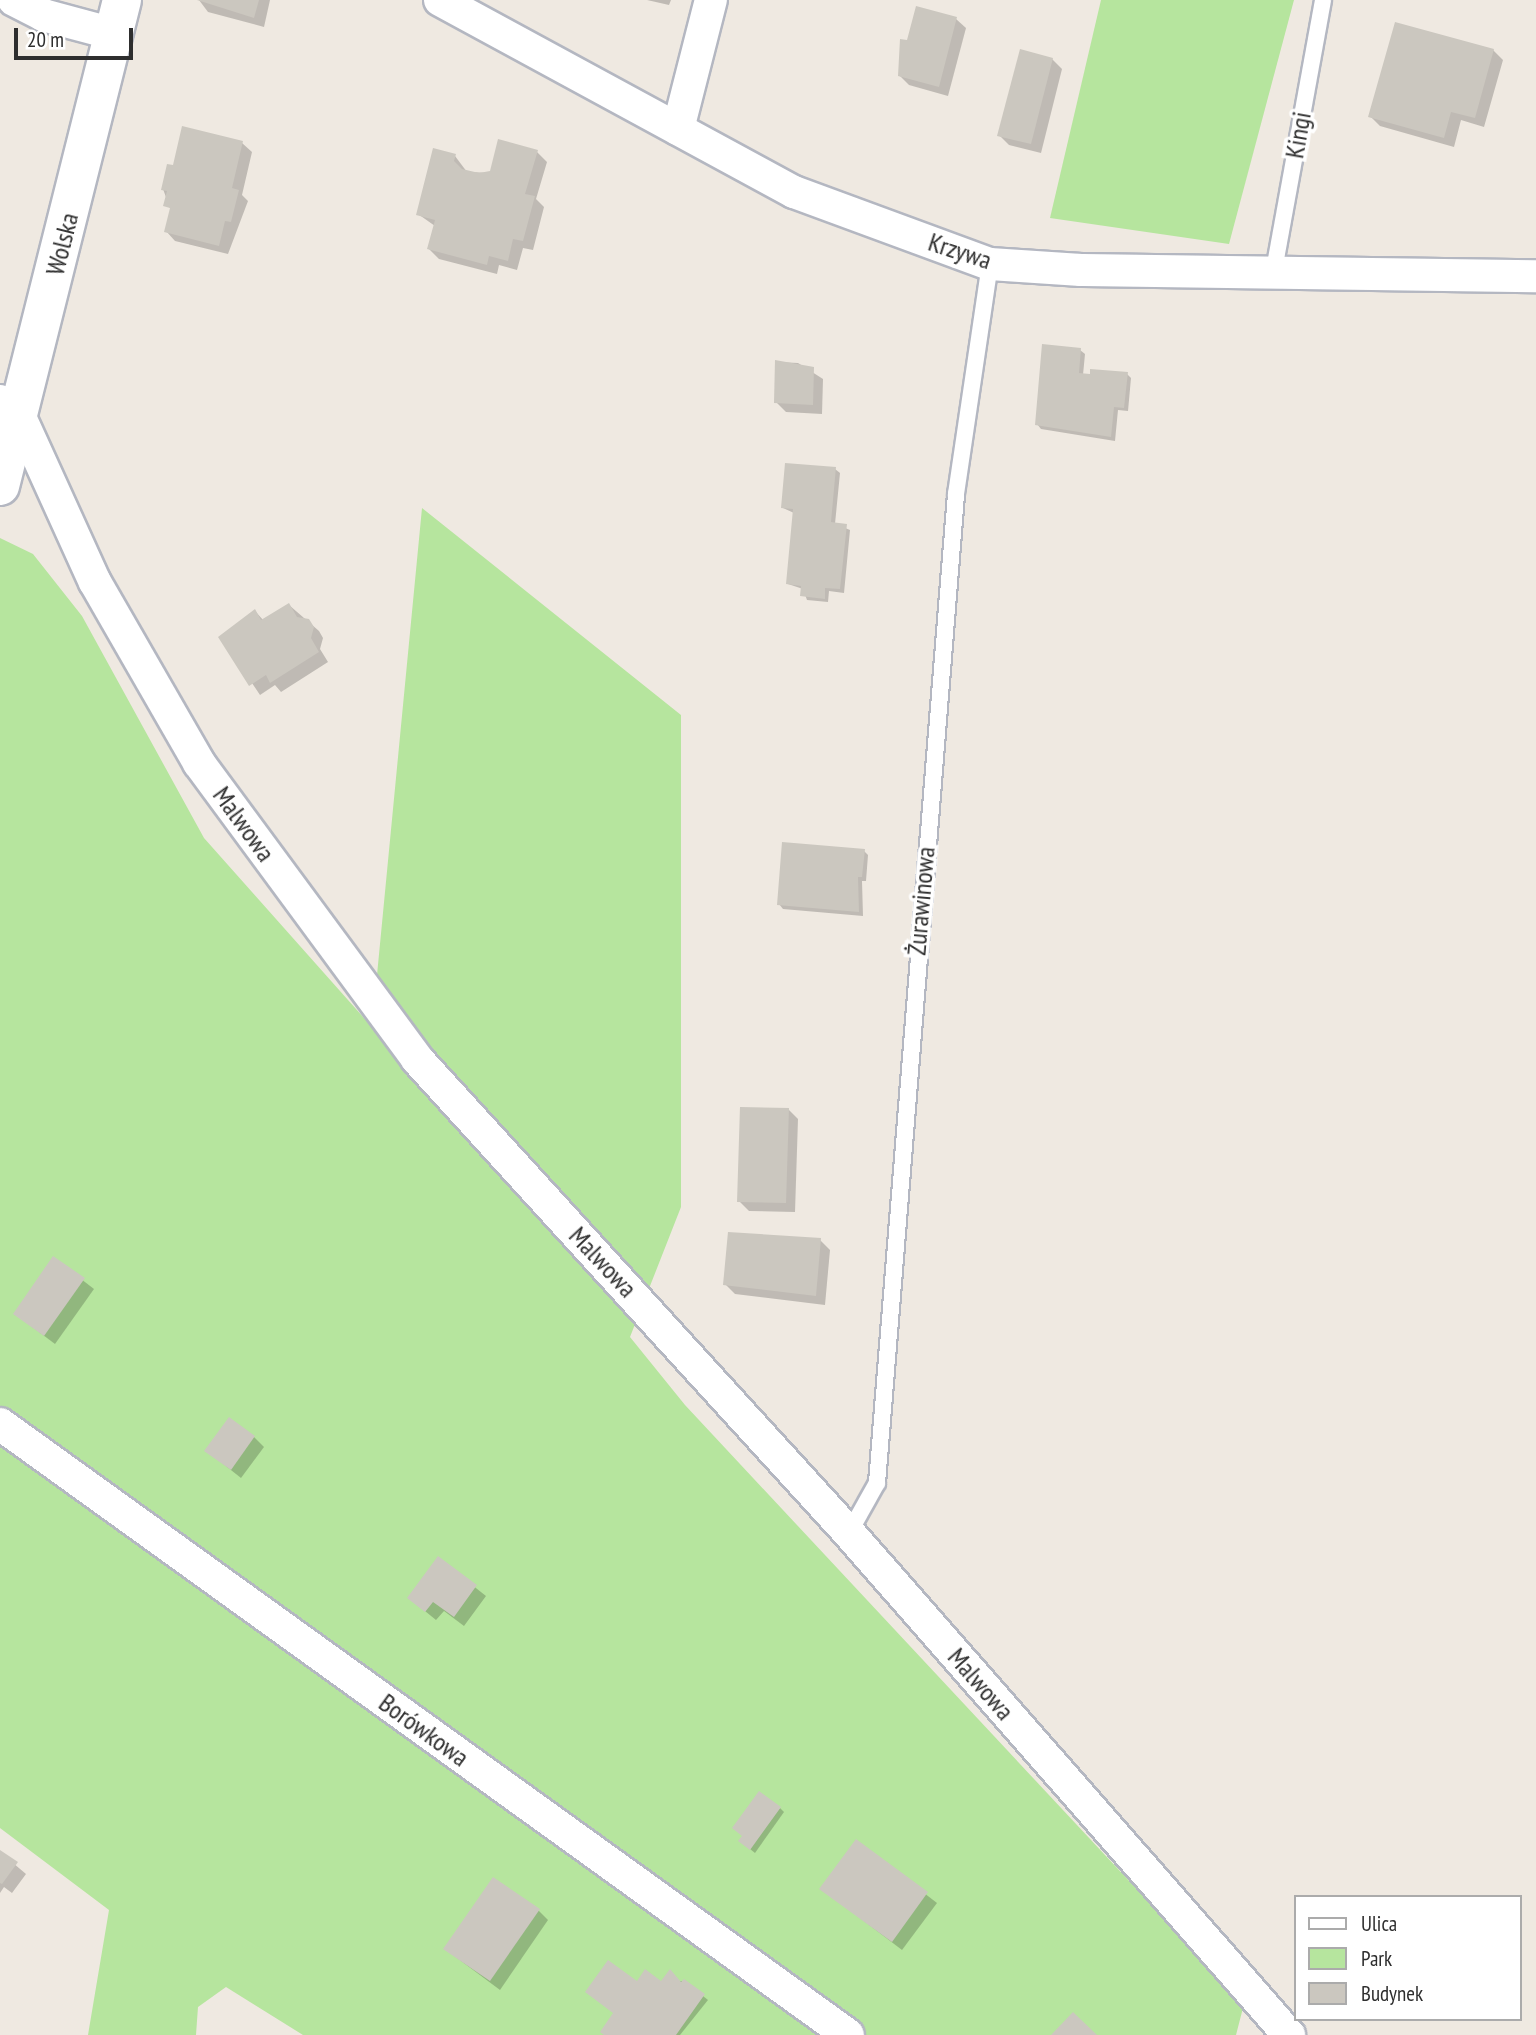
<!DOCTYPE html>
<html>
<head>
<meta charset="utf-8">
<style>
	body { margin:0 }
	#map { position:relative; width:1536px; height:2035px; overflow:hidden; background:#efe9e1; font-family:"PT Sans Narrow",sans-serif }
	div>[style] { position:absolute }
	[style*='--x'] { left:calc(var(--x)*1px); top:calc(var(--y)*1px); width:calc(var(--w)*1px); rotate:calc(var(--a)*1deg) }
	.green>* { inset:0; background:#b6e59e }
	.shadow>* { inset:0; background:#0003 }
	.building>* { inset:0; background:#cbc7bf }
	.roads { filter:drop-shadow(2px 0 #b4b7c1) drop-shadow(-2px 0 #b4b7c1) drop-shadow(0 2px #b4b7c1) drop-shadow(0 -2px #b4b7c1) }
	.service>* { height:16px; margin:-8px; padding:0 8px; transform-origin:8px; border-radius:8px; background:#fff }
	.minor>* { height:32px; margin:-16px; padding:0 16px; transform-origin:16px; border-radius:16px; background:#fff }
	.tertiary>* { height:38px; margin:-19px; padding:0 19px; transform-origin:19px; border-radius:19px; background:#fff }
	span { translate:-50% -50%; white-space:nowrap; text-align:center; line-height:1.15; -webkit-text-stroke:7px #fff; paint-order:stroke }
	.street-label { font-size:26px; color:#2e2e2e }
	.legend { position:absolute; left:1294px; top:1895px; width:228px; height:126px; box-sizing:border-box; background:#fff; border:2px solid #ababab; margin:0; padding:9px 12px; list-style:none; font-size:21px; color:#2e2e2e }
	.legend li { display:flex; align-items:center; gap:14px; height:35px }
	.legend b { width:35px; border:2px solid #ababab }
	.scale { position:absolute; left:14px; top:28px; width:119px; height:32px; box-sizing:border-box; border:4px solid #2e2e2e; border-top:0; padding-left:9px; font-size:21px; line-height:24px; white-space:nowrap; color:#2e2e2e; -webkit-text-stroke:5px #fff; paint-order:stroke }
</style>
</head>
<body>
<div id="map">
	<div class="green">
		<i style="clip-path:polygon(1101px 0,1294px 0,1229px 244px,1050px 218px)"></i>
		<i style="clip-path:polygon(422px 508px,681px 715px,681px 1207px,630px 1337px,685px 1405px,1244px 2004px,1236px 2035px,303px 2035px,226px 1987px,198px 2007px,196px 2035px,88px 2035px,109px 1910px,0 1828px,0 538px,33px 554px,82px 616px,204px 838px,372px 1027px)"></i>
	</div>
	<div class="shadow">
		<i style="clip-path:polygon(199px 0,270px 0,264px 27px,208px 12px)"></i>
		<i style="clip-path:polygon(647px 0,671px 0,669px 5px)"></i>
		<i style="clip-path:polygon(956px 19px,966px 28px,948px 96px,909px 85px,899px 75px,908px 42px)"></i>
		<i style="clip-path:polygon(1493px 50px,1503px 60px,1484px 127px,1461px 120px,1454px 147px,1380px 126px,1370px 116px)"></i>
		<i style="clip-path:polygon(1052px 59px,1062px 69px,1041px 153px,1009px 145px,999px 135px)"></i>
		<i style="clip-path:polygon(242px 143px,252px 152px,242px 195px,248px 201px,228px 254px,175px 241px,166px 231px,171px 211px,163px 189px,175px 167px)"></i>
		<i style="clip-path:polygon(537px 152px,547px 162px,536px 199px,544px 207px,533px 250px,523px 248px,517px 270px,499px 265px,497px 274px,439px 259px,429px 249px,435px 226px,418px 214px,455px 156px,467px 172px,491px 173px)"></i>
		<i style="clip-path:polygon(1080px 350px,1085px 354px,1083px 375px,1127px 374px,1131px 378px,1128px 411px,1118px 410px,1115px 441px,1041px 429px,1037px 424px)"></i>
		<i style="clip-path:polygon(777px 362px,798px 363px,823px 379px,822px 414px,786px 412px,776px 402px)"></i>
		<i style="clip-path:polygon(835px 469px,840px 473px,835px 524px,850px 530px,844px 593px,829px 591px,828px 602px,807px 600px,803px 589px,788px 584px,794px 513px,783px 508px)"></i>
		<i style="clip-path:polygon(289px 605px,319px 631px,323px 638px,320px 649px,328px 662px,281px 692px,275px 685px,260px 695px,221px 637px,255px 611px,264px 621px)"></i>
		<i style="clip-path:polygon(864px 851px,868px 855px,866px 881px,862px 881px,863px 916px,783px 909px,779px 904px)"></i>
		<i style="clip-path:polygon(788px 1109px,798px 1119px,795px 1212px,749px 1211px,739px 1201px)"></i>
		<i style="clip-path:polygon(820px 1240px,830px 1250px,825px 1305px,735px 1294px,725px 1284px)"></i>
		<i style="clip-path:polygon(54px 1258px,94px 1289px,55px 1344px,15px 1314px)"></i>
		<i style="clip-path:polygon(254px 1437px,264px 1447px,241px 1478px,207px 1451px)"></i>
		<i style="clip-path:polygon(438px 1558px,486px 1596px,464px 1626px,444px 1611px,436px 1620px,409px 1598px)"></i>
		<i style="clip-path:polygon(780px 1808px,784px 1812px,755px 1853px,745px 1845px)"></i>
		<i style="clip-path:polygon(857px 1841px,937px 1903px,902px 1950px,822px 1889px)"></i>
		<i style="clip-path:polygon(0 1852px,26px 1874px,12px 1893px,4px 1887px,0 1893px)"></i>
		<i style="clip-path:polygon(538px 1910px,548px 1920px,500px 1990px,445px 1949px)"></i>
		<i style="clip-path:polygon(684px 1981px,708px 2000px,680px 2035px,605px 2035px,638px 1983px)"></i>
	</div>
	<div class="building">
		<i style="clip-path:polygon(197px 0,259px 0,254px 18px)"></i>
		<i style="clip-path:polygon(916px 6px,957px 17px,939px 87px,898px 76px,900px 39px,907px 40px)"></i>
		<i style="clip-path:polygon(1395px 22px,1494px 49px,1475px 118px,1451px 112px,1444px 138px,1368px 117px)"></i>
		<i style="clip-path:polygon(1020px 49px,1053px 58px,1031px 144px,997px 136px)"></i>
		<i style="clip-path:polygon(182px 126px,243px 141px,232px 188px,239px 190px,231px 222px,225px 221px,219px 246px,164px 232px,170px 208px,163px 206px,167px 191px,161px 190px,167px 164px,173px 165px)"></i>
		<i style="clip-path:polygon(498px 139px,538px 150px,525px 194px,535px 196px,523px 241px,513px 239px,508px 261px,489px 256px,487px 265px,427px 249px,435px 220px,416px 215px,433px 148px,456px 154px,454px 161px,462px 169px,479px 173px,490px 171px)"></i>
		<i style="clip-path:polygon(1042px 344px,1081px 348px,1079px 373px,1090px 374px,1090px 369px,1128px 372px,1124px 408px,1114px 407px,1111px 437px,1035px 425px)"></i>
		<i style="clip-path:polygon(775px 360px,814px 367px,813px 405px,774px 403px)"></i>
		<i style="clip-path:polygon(785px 463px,836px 467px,831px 522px,847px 524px,840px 589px,825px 588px,825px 599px,800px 596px,801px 586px,786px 584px,793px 509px,781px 508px)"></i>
		<i style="clip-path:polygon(289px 603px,297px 617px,309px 619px,314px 627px,311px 638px,319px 652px,270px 683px,266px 675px,249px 686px,218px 637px,255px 609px,261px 620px)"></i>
		<i style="clip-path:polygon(782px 842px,865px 849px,862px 877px,858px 877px,859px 912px,777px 905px)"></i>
		<i style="clip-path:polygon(740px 1107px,789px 1108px,786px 1203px,737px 1202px)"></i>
		<i style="clip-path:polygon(728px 1232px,821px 1238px,816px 1296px,723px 1285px)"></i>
		<i style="clip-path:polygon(53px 1256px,85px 1278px,44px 1336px,13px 1314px)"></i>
		<i style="clip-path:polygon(229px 1417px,255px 1436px,231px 1470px,204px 1451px)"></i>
		<i style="clip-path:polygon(438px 1556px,477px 1585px,454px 1617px,433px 1602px,425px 1612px,407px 1598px)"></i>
		<i style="clip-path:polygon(759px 1791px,781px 1807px,750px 1850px,738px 1841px,742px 1836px,732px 1828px)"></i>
		<i style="clip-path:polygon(856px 1839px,928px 1892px,892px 1942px,819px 1889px)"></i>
		<i style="clip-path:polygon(0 1850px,18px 1862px,2px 1884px,0 1883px)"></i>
		<i style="clip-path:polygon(493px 1877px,540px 1909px,490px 1981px,443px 1949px)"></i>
		<i style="clip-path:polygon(608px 1960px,637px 1981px,645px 1969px,661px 1981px,670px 1969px,681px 1982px,684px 1979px,705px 1994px,676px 2035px,604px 2035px,600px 2032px,613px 2013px,585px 1992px)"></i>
		<i style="clip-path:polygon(1073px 2012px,1097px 2035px,1051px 2035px)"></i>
	</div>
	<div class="roads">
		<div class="service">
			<i style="--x:1274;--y:270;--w:274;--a:-79.7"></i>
			<i style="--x:849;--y:1533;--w:57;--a:-60.8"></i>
			<i style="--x:877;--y:1483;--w:992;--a:-85.43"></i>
			<i style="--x:956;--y:494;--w:232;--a:-81.6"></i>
		</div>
		<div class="minor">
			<i style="--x:14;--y:0;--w:33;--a:27"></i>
			<i style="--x:43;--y:15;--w:73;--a:15"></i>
			<i style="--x:440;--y:0;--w:403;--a:28.5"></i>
			<i style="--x:794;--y:192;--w:209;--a:20.2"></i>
			<i style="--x:990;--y:264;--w:91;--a:3.8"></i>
			<i style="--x:1081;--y:270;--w:455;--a:0.8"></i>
			<i style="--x:678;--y:129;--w:133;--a:-75.7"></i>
			<i style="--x:0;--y:401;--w:26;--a:39"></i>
			<i style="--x:20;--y:417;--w:181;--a:65.6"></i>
			<i style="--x:95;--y:582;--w:209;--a:60.1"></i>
			<i style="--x:199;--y:763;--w:368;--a:53.6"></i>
			<i style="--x:417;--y:1059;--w:641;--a:47.65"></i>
			<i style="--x:849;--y:1533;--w:668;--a:48.77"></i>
			<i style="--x:0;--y:1424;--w:1045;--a:35.77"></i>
		</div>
		<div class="tertiary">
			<i style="--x:0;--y:486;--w:501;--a:-75.91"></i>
		</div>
	</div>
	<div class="street-label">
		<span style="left:1298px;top:135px;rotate:-80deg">Kingi</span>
		<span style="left:62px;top:244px;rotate:-76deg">Wolska</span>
		<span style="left:960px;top:251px;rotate:18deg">Krzywa</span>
		<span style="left:244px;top:824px;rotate:54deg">Malwowa</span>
		<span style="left:921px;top:901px;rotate:-85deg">Żurawinowa</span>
		<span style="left:603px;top:1262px;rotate:47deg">Malwowa</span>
		<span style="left:981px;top:1684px;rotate:49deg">Malwowa</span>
		<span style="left:424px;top:1730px;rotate:36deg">Borówkowa</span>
	</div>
	<ul class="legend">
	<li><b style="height:9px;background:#fff"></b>Ulica</li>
	<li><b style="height:19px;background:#b6e59e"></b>Park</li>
	<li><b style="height:19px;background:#cbc7bf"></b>Budynek</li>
	</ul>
	<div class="scale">20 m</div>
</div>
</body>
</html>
